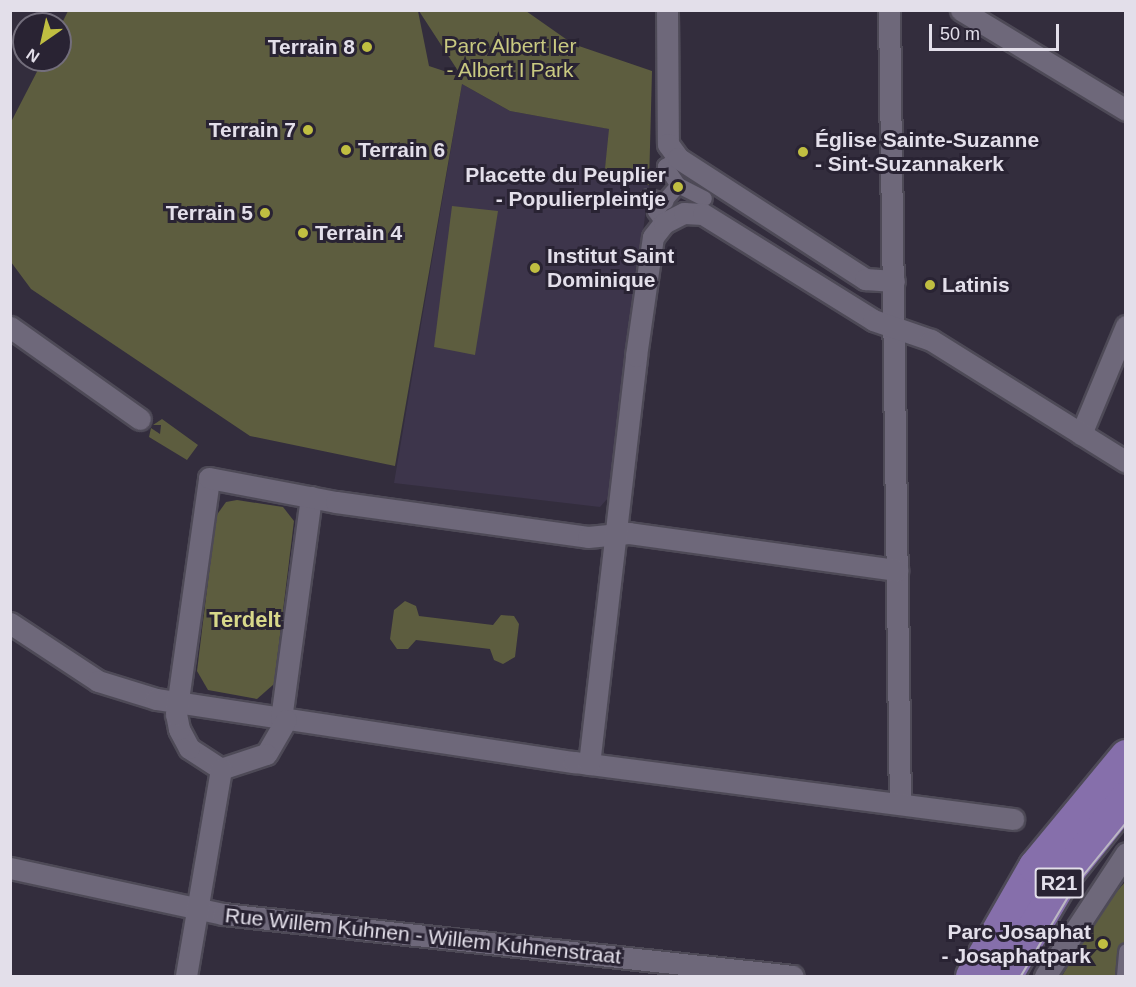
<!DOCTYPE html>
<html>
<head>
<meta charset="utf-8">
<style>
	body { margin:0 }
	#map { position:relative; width:1136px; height:987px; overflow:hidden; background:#332d3d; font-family:Arial,sans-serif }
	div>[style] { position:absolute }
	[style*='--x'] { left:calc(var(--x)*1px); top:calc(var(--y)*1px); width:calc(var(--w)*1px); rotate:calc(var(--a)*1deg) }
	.built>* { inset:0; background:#3d354b }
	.green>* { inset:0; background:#5d5d3f }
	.roads { filter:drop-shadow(2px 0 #4e4a57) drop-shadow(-2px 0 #4e4a57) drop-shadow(0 2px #4e4a57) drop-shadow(0 -2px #4e4a57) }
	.pedestrian>* { height:15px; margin:-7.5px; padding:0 7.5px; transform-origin:7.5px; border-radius:7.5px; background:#6e687a }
	.minor>* { height:21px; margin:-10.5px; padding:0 10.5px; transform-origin:10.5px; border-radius:10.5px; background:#6e687a }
	.primary>* { height:33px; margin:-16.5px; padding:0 16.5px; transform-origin:16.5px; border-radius:16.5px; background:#866fab }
	.tram>* { height:1.5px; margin:-0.75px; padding:0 0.75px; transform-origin:0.75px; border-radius:0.75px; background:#bbb7c3 }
	.dots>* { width:16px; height:16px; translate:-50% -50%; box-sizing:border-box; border:3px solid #292333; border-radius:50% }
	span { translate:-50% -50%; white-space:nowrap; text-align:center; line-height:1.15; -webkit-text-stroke:6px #292333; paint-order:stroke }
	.shield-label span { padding:2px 4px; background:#292333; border:2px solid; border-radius:4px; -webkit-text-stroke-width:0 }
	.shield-label { font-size:20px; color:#e3dfea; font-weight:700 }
	.park-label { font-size:21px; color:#c9c981 }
	.poi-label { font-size:21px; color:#e3dfea; font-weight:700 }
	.right { translate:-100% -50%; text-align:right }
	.left { translate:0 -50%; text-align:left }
	.street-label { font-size:21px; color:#e3dfea }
	.neighbourhood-label { font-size:22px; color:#d8d88a; font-weight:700 }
	.frame { position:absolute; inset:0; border:12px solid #e3dfea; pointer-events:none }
	.north { position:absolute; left:12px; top:12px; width:60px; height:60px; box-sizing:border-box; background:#292333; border:2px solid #736e7c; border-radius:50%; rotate:214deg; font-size:16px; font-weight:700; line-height:24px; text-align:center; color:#e3dfea }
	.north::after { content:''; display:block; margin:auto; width:21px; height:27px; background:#c0be41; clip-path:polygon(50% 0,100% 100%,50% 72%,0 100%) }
	.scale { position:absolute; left:929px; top:24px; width:130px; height:27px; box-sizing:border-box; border:3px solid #e3dfea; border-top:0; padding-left:8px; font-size:18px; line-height:21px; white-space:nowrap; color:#e3dfea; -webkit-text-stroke:4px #292333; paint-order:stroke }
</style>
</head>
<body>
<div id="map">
	<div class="built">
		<i style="clip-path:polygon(462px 84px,510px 111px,610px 129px,604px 178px,649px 185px,609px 497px,600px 507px,394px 483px)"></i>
	</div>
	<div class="green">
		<i style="clip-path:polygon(68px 11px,418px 11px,429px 66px,462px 77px,419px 11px,526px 11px,573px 44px,652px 71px,649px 185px,604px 178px,609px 129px,510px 111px,462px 84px,395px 466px,250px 436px,31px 289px,11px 262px,11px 122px,43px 60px,60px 60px,60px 27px)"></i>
		<i style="clip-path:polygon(452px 206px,498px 211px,475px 355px,434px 347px)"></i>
		<i style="clip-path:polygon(162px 419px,198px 445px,187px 460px,149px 437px,151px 428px,160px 434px,161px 425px,153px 425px)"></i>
		<i style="clip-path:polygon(237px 500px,283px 507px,294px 521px,274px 684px,257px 699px,208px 690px,197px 671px,216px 516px,226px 502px)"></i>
		<i style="clip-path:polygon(405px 601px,416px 606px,419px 616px,493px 625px,501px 615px,514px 616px,519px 624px,515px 657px,503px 664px,494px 660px,490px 649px,416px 640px,408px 649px,397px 649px,390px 639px,394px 610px)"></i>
		<i style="clip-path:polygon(1125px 882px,1125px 976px,1062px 976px,1100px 911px)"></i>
	</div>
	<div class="roads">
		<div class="pedestrian">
			<i style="--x:670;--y:163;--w:6;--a:149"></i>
			<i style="--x:665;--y:166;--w:23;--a:56"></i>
			<i style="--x:678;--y:185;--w:29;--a:27"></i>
			<i style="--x:648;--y:197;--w:18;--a:13"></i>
			<i style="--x:660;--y:218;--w:9;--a:-126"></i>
			<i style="--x:655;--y:211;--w:35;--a:-49"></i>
			<i style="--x:1124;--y:976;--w:25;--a:-85"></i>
		</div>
		<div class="minor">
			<i style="--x:667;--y:10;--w:134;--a:89.6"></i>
			<i style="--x:668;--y:144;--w:17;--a:54"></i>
			<i style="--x:678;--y:158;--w:223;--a:32.9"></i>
			<i style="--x:865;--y:279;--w:29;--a:4"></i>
			<i style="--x:889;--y:10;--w:794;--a:89.21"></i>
			<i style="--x:961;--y:10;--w:193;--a:31.2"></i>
			<i style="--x:10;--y:327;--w:159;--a:35.3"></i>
			<i style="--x:1081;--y:434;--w:117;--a:-67.4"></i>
			<i style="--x:10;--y:623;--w:105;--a:33.4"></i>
			<i style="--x:98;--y:681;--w:61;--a:17.2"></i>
			<i style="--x:156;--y:699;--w:423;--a:8.6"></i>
			<i style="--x:574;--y:762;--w:443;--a:7.4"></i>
			<i style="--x:281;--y:719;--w:224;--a:-82.3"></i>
			<i style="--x:286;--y:720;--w:39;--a:120"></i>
			<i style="--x:266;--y:754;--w:47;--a:161.6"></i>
			<i style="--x:221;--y:769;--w:38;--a:-147"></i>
			<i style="--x:189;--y:748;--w:21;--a:-118"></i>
			<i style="--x:179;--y:729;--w:15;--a:-101"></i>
			<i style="--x:176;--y:714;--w:238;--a:-82"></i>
			<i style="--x:209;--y:478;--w:129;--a:10.7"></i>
			<i style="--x:336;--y:502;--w:254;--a:7.9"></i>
			<i style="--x:588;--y:537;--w:41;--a:-5.6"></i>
			<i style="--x:629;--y:533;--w:271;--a:7.9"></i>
			<i style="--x:589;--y:764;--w:411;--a:-83.4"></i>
			<i style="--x:636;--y:356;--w:120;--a:-81.9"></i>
			<i style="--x:653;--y:237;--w:18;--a:-52"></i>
			<i style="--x:664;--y:223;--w:22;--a:-27"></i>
			<i style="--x:684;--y:213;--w:19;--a:3"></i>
			<i style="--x:703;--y:214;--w:200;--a:31.9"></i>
			<i style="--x:873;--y:320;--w:61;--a:19"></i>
			<i style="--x:931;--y:340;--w:230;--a:32"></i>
			<i style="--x:10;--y:868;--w:218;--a:12.2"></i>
			<i style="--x:223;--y:914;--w:573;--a:6.21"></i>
			<i style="--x:186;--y:976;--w:210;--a:-80.4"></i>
			<i style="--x:1045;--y:976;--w:147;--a:-56.6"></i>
		</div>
		<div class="primary">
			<i style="--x:972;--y:976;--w:127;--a:-60.2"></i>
			<i style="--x:1035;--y:866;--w:143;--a:-50.4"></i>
			<i style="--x:1005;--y:976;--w:115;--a:-59.6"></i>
			<i style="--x:1063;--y:877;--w:101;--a:-51.4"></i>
		</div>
	</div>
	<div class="tram">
		<i style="--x:1021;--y:976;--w:104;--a:-59.2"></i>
		<i style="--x:1074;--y:887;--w:82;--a:-50.9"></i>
	</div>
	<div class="dots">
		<i style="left:367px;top:47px;background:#c0be41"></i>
		<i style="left:308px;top:130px;background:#c0be41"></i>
		<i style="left:346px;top:150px;background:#c0be41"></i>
		<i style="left:803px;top:152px;background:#c0be41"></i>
		<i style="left:678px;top:187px;background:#c0be41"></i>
		<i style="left:265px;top:213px;background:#c0be41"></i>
		<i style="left:303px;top:233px;background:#c0be41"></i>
		<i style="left:535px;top:268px;background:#c0be41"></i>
		<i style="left:930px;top:285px;background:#c0be41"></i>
		<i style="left:1103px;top:944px;background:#c0be41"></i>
	</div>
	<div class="shield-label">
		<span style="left:1059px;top:883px">R21</span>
	</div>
	<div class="park-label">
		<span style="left:510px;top:58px">Parc Albert Ier<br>- Albert I Park</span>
	</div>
	<div class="poi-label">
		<span class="right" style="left:355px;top:47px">Terrain 8</span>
		<span class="right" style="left:296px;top:130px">Terrain 7</span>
		<span class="left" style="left:815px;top:152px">Église Sainte-Suzanne<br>- Sint-Suzannakerk</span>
		<span class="left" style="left:358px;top:150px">Terrain 6</span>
		<span class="right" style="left:666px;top:187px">Placette du Peuplier<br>- Populierpleintje</span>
		<span class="right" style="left:253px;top:213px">Terrain 5</span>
		<span class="left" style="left:315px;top:233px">Terrain 4</span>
		<span class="left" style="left:547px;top:268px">Institut Saint<br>Dominique</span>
		<span class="left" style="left:942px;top:285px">Latinis</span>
		<span class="right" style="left:1091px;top:944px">Parc Josaphat<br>- Josaphatpark</span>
	</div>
	<div class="street-label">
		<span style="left:423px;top:936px;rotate:6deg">Rue Willem Kuhnen - Willem Kuhnenstraat</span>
	</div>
	<div class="neighbourhood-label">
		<span style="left:245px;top:620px">Terdelt</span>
	</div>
	<div class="frame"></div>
	<div class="north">N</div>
	<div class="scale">50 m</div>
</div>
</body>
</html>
